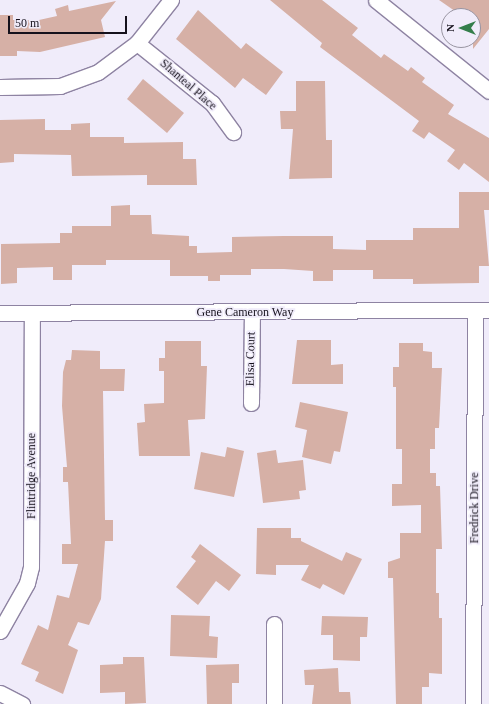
<!DOCTYPE html>
<html>
<head>
<meta charset="utf-8">
<style>
	body { margin:0 }
	#map { position:relative; width:489px; height:704px; overflow:hidden; background:#f0ecfa; font-family:"Times New Roman",serif }
	div>[style] { position:absolute }
	[style*='--x'] { left:calc(var(--x)*1px); top:calc(var(--y)*1px); width:calc(var(--w)*1px); rotate:calc(var(--a)*1deg) }
	.building>* { inset:0; background:#d6b0a6 }
	.roads { filter:drop-shadow(1px 0 #8e83a2) drop-shadow(-1px 0 #8e83a2) drop-shadow(0 1px #8e83a2) drop-shadow(0 -1px #8e83a2) }
	.street>* { height:15px; margin:-7.5px; padding:0 7.5px; transform-origin:7.5px; border-radius:7.5px; background:#fff }
	span { translate:-50% -50%; white-space:nowrap; text-align:center; line-height:1.15; -webkit-text-stroke:3.5px #f0ecfa; paint-order:stroke }
	.street-label { font-size:12px; color:#15111c }
	.north { position:absolute; left:441px; top:8px; width:40px; height:40px; box-sizing:border-box; background:#f0ecfa; border:1px solid #9894a1; border-radius:50%; rotate:270deg; font-size:11px; font-weight:700; line-height:16px; text-align:center; color:#15111c }
	.north::after { content:''; display:block; margin:auto; width:14px; height:18px; background:#347e4b; clip-path:polygon(50% 0,100% 100%,50% 72%,0 100%) }
	.scale { position:absolute; left:8px; top:16px; width:119px; height:18px; box-sizing:border-box; border:2px solid #15111c; border-top:0; padding-left:5px; font-size:12px; line-height:14px; white-space:nowrap; color:#15111c; -webkit-text-stroke:3px #f0ecfa; paint-order:stroke }
</style>
</head>
<body>
<div id="map">
	<div class="building">
		<i style="clip-path:polygon(270px 0,322px 0,358px 28px,352px 35px,381px 58px,384px 54px,408px 71px,411px 67px,425px 78px,422px 82px,454px 105px,448px 114px,489px 138px,489px 182px,464px 163px,459px 170px,447px 161px,455px 150px,429px 132px,424px 139px,412px 131px,419px 121px,320px 47px,322px 43px)"></i>
		<i style="clip-path:polygon(439px 0,489px 0,489px 29px,473px 49px,473px 16px,462px 16px)"></i>
		<i style="clip-path:polygon(116px 1px,101px 20px,105px 37px,40px 52px,17px 51px,17px 56px,0 56px,0 15px,13px 15px,13px 20px,39px 20px,57px 16px,55px 9px,68px 5px,69px 11px)"></i>
		<i style="clip-path:polygon(198px 10px,241px 49px,246px 43px,283px 72px,266px 95px,243px 78px,235px 88px,176px 39px)"></i>
		<i style="clip-path:polygon(143px 79px,184px 113px,167px 133px,127px 99px)"></i>
		<i style="clip-path:polygon(296px 81px,325px 81px,326px 140px,332px 140px,332px 178px,289px 179px,293px 129px,281px 129px,280px 111px,296px 111px)"></i>
		<i style="clip-path:polygon(45px 119px,45px 130px,71px 130px,71px 124px,90px 123px,90px 137px,124px 137px,124px 143px,183px 142px,183px 159px,196px 159px,197px 185px,147px 185px,147px 175px,72px 176px,71px 155px,14px 154px,14px 162px,0 163px,0 120px)"></i>
		<i style="clip-path:polygon(459px 192px,489px 192px,489px 210px,484px 210px,489px 266px,479px 266px,479px 283px,413px 284px,413px 279px,373px 279px,373px 270px,333px 270px,333px 281px,313px 281px,313px 271px,284px 269px,251px 269px,251px 275px,220px 275px,220px 281px,208px 281px,208px 276px,170px 276px,170px 260px,106px 260px,106px 265px,72px 265px,72px 280px,53px 280px,53px 267px,17px 268px,17px 283px,1px 284px,1px 244px,60px 243px,60px 233px,72px 233px,72px 226px,111px 226px,111px 206px,130px 205px,130px 215px,151px 215px,152px 234px,189px 236px,189px 246px,197px 246px,197px 253px,232px 252px,232px 237px,284px 236px,333px 236px,333px 249px,366px 250px,366px 240px,413px 240px,413px 228px,459px 228px)"></i>
		<i style="clip-path:polygon(297px 340px,331px 340px,331px 365px,343px 364px,343px 384px,292px 384px)"></i>
		<i style="clip-path:polygon(165px 341px,201px 341px,201px 366px,207px 366px,205px 419px,188px 420px,190px 456px,139px 456px,137px 423px,145px 422px,144px 404px,164px 403px,164px 371px,159px 371px,159px 358px,165px 358px)"></i>
		<i style="clip-path:polygon(399px 343px,423px 343px,423px 351px,432px 352px,432px 368px,442px 368px,439px 428px,435px 428px,435px 449px,430px 449px,430px 473px,436px 473px,436px 486px,440px 486px,442px 549px,436px 549px,436px 593px,439px 593px,439px 618px,442px 618px,442px 674px,429px 673px,429px 687px,422px 687px,422px 704px,396px 704px,393px 578px,388px 578px,388px 562px,400px 558px,400px 533px,421px 533px,421px 505px,392px 506px,392px 484px,402px 484px,402px 449px,396px 449px,396px 387px,393px 387px,393px 367px,399px 367px)"></i>
		<i style="clip-path:polygon(72px 350px,100px 351px,100px 369px,125px 369px,124px 391px,103px 391px,105px 520px,113px 520px,113px 541px,105px 541px,101px 599px,89px 625px,78px 622px,68px 645px,78px 650px,63px 694px,35px 681px,39px 672px,21px 664px,38px 625px,48px 630px,57px 595px,69px 598px,78px 564px,62px 564px,62px 544px,71px 544px,68px 482px,63px 482px,63px 467px,67px 467px,62px 406px,63px 372px,66px 360px,71px 360px)"></i>
		<i style="clip-path:polygon(300px 402px,348px 412px,340px 452px,334px 451px,331px 464px,302px 457px,307px 430px,295px 427px)"></i>
		<i style="clip-path:polygon(227px 447px,244px 451px,234px 497px,194px 489px,201px 452px,225px 457px)"></i>
		<i style="clip-path:polygon(276px 450px,278px 463px,303px 460px,306px 490px,299px 491px,300px 499px,263px 503px,257px 453px)"></i>
		<i style="clip-path:polygon(257px 528px,291px 528px,291px 538px,301px 538px,301px 541px,342px 561px,346px 552px,362px 559px,344px 595px,323px 584px,320px 589px,301px 580px,309px 565px,276px 565px,276px 575px,256px 574px)"></i>
		<i style="clip-path:polygon(200px 544px,241px 575px,229px 591px,216px 581px,198px 605px,176px 587px,196px 561px,191px 557px)"></i>
		<i style="clip-path:polygon(171px 615px,210px 616px,209px 636px,218px 637px,217px 658px,170px 656px)"></i>
		<i style="clip-path:polygon(322px 616px,368px 617px,367px 637px,360px 637px,360px 661px,333px 660px,333px 635px,321px 635px)"></i>
		<i style="clip-path:polygon(123px 657px,144px 657px,146px 703px,125px 704px,125px 692px,100px 693px,100px 665px,123px 664px)"></i>
		<i style="clip-path:polygon(239px 664px,239px 683px,232px 683px,232px 704px,207px 704px,206px 665px)"></i>
		<i style="clip-path:polygon(338px 668px,339px 692px,350px 692px,351px 704px,312px 704px,314px 685px,305px 685px,304px 670px)"></i>
	</div>
	<div class="roads">
		<div class="street">
			<i style="--x:376;--y:0;--w:145;--a:38.8"></i>
			<i style="--x:137;--y:43;--w:96;--a:38.7"></i>
			<i style="--x:212;--y:103;--w:36;--a:54"></i>
			<i style="--x:0;--y:87;--w:60;--a:-1"></i>
			<i style="--x:60;--y:86;--w:40;--a:-20.2"></i>
			<i style="--x:98;--y:72;--w:49;--a:-36.6"></i>
			<i style="--x:137;--y:43;--w:55;--a:-51.7"></i>
			<i style="--x:0;--y:313;--w:489;--a:-0.4"></i>
			<i style="--x:251;--y:403;--w:89;--a:-89.4"></i>
			<i style="--x:274;--y:624;--w:80;--a:90"></i>
			<i style="--x:0;--y:631;--w:55;--a:-60.6"></i>
			<i style="--x:27;--y:583;--w:16;--a:-76"></i>
			<i style="--x:31;--y:567;--w:254;--a:-89.8"></i>
			<i style="--x:0;--y:693;--w:25;--a:27"></i>
			<i style="--x:473;--y:704;--w:393;--a:-89.7"></i>
		</div>
	</div>
	<div class="street-label">
		<span style="left:188px;top:85px;rotate:41deg">Shanteal Place</span>
		<span style="left:245px;top:313px">Gene Cameron Way</span>
		<span style="left:251px;top:359px;rotate:-89deg">Elisa Court</span>
		<span style="left:32px;top:476px;rotate:-90deg">Flintridge Avenue</span>
		<span style="left:475px;top:508px;rotate:-90deg">Fredrick Drive</span>
	</div>
	<div class="north">N</div>
	<div class="scale">50 m</div>
</div>
</body>
</html>
